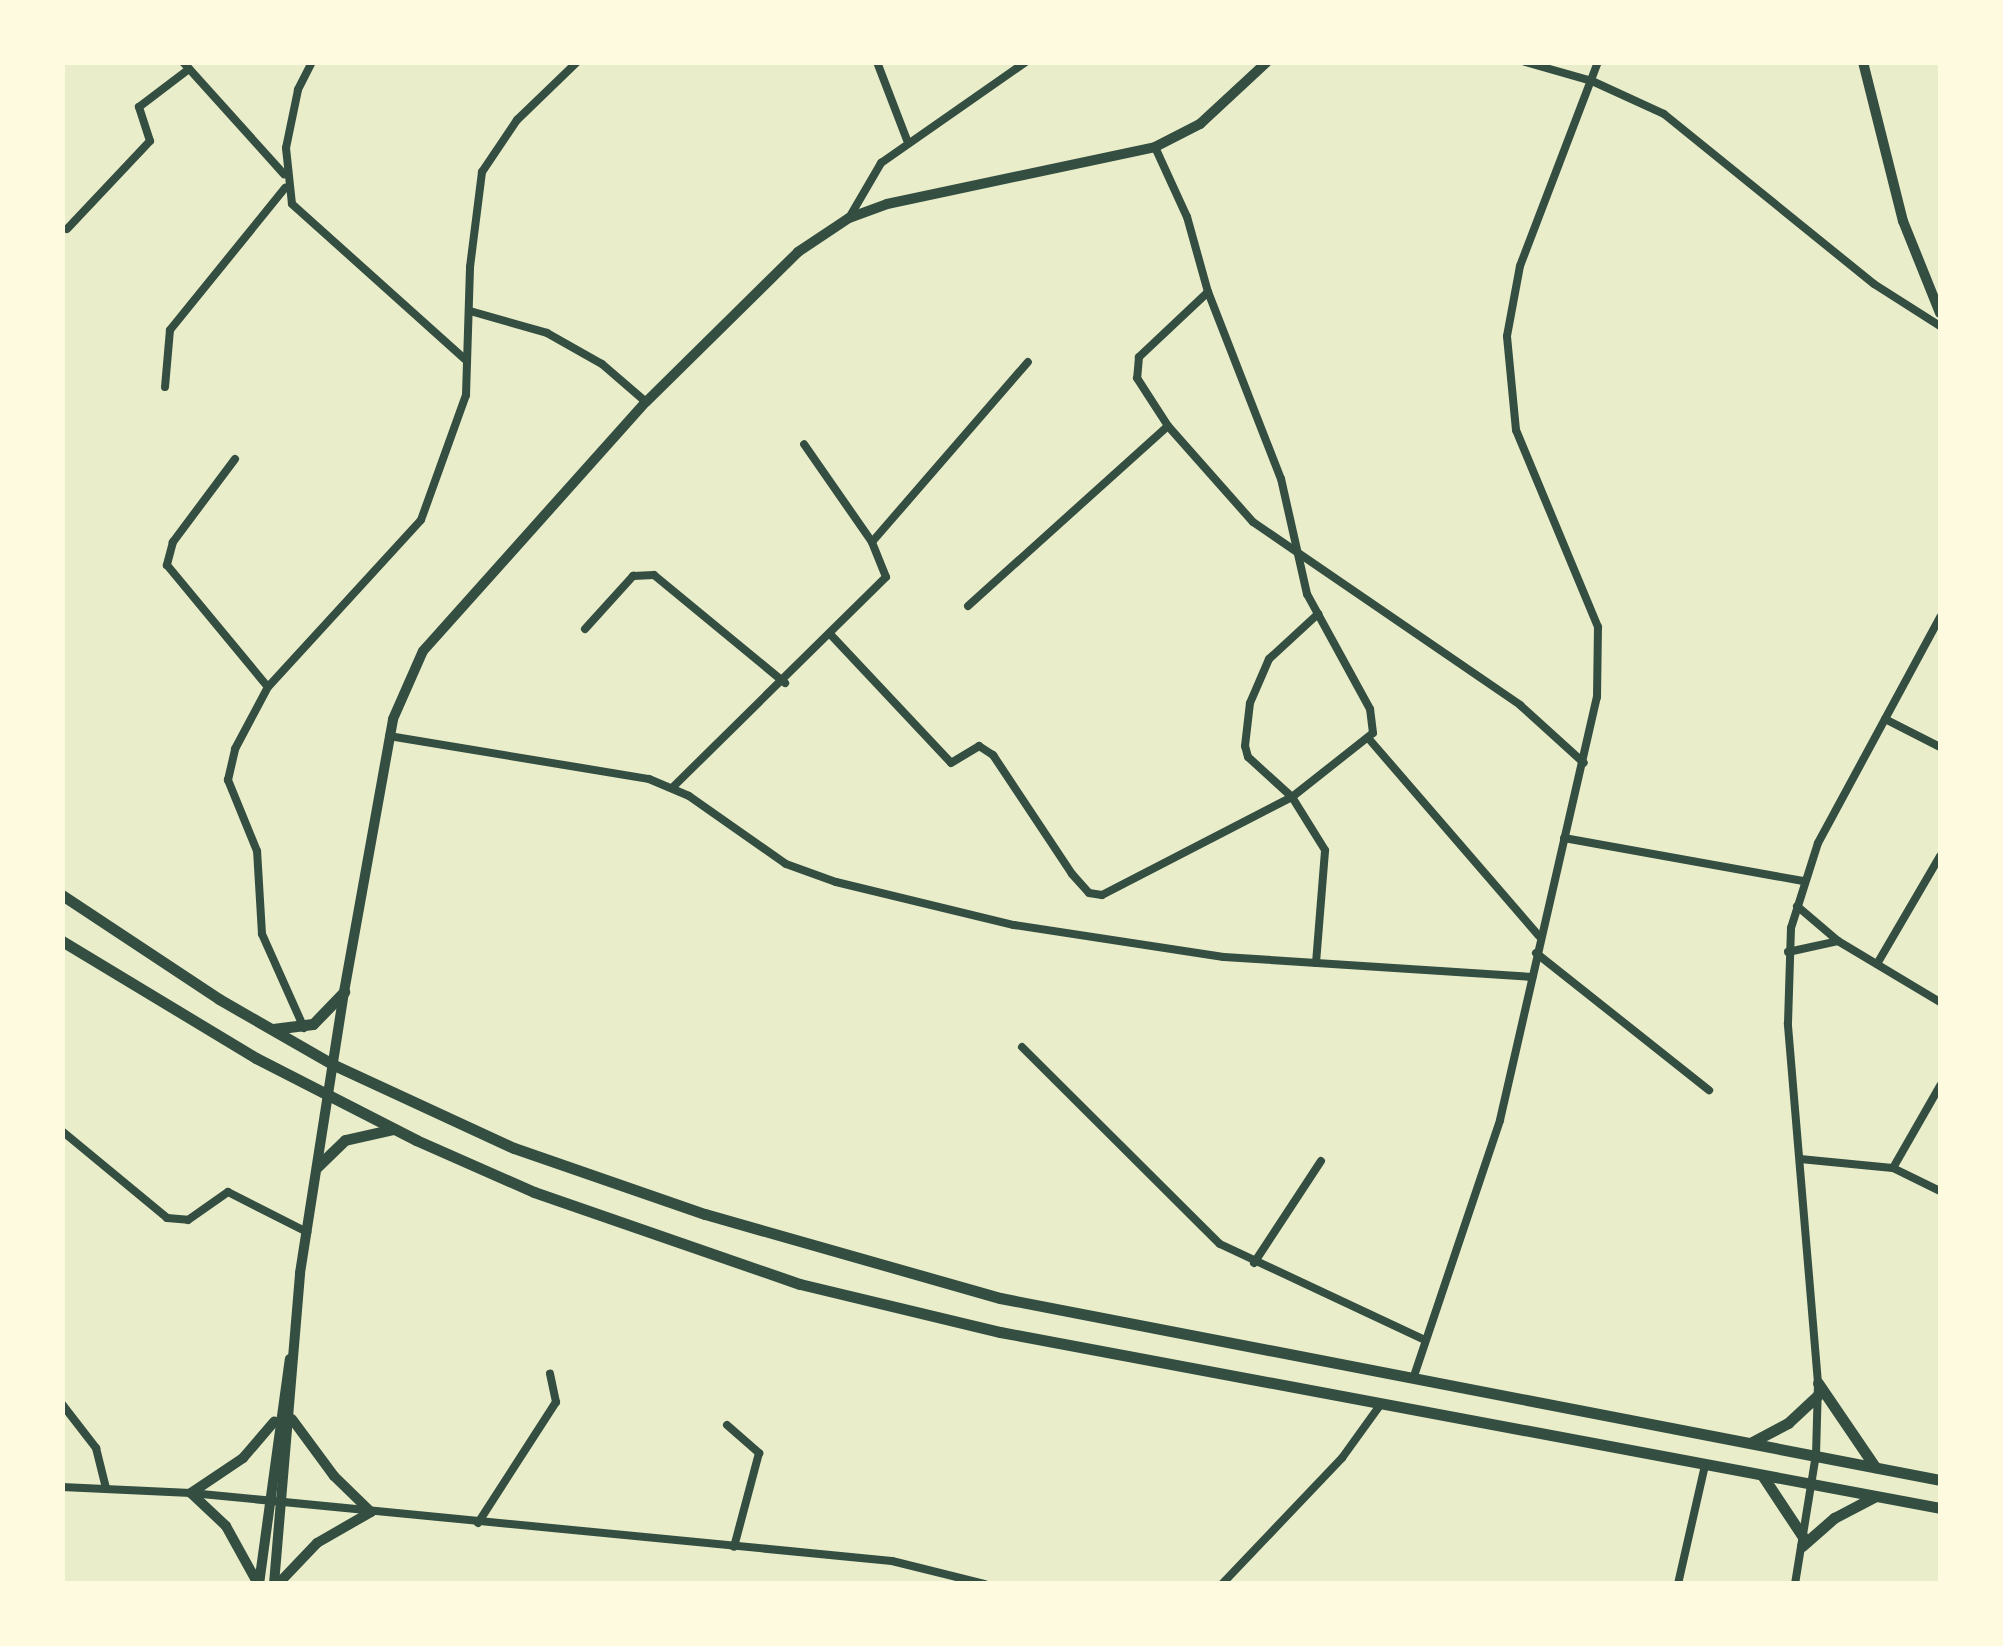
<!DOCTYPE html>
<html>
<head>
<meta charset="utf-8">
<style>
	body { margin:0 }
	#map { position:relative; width:2003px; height:1646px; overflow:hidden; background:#e9edc9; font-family:Merriweather,serif }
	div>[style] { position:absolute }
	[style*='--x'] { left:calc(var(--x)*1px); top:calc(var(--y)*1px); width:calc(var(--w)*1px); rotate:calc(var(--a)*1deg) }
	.minor>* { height:8px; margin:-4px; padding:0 4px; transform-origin:4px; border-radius:4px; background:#344e41 }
	.tertiary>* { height:10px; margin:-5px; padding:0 5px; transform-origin:5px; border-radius:5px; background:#344e41 }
	.secondary>* { height:11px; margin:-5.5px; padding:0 5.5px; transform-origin:5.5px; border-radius:5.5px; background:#344e41 }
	span { translate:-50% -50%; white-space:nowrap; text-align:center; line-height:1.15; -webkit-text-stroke:10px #fefae0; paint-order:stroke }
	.frame { position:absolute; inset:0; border:65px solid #fefae0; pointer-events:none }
</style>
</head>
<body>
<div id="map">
	<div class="minor">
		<i style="--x:183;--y:62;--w:151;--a:48"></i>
		<i style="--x:312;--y:62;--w:31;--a:117"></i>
		<i style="--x:298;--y:90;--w:59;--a:101.7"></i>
		<i style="--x:286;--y:148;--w:56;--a:83.9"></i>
		<i style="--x:292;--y:204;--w:235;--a:41.9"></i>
		<i style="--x:877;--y:62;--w:84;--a:69"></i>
		<i style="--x:1525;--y:62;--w:70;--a:15.8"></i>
		<i style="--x:1592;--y:81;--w:79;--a:24.6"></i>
		<i style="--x:1664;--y:114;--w:270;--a:39"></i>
		<i style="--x:1874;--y:284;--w:78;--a:32.5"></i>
		<i style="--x:849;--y:218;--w:64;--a:-59.8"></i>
		<i style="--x:881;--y:163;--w:177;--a:-34.9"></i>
		<i style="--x:67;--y:229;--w:121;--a:-46.7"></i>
		<i style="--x:150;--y:141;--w:36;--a:-108"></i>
		<i style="--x:139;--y:107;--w:63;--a:-37.2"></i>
		<i style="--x:1208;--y:292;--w:95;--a:136.7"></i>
		<i style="--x:1139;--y:357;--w:21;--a:95"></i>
		<i style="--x:1137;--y:378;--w:57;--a:57.1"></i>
		<i style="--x:1168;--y:426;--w:128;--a:48.5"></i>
		<i style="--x:1253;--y:522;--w:324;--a:34.4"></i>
		<i style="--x:1520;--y:705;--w:86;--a:42.2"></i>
		<i style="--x:470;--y:311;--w:80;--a:15.9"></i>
		<i style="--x:547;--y:333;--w:63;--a:29.4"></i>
		<i style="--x:602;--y:364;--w:58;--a:40.8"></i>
		<i style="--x:165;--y:387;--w:57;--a:-85"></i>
		<i style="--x:170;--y:330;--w:183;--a:-51"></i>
		<i style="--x:235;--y:459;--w:104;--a:126.8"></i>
		<i style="--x:173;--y:542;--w:24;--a:105"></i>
		<i style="--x:167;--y:565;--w:158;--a:50.4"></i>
		<i style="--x:872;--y:542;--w:238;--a:-49.1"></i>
		<i style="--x:968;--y:606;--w:269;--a:-42"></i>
		<i style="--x:585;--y:629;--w:72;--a:-47.8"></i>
		<i style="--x:633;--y:576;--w:21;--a:-3"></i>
		<i style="--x:654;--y:575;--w:170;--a:39.5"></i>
		<i style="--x:831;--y:635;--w:175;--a:46.8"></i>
		<i style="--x:951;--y:763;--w:33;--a:-31"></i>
		<i style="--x:979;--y:746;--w:17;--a:33"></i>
		<i style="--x:993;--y:755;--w:143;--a:56.4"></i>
		<i style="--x:1072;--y:874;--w:25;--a:48"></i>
		<i style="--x:1089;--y:893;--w:13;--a:9"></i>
		<i style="--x:1102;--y:895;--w:214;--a:-27.3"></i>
		<i style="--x:1292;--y:797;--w:103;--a:-38.3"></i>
		<i style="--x:1373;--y:733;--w:24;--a:-97"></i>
		<i style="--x:1370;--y:709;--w:131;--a:-118.7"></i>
		<i style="--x:1307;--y:594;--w:118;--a:-102.7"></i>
		<i style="--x:1281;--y:479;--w:201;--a:-111.3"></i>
		<i style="--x:1208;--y:292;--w:78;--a:-105.6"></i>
		<i style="--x:1187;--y:217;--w:77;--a:-114.6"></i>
		<i style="--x:1885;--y:719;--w:62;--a:27"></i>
		<i style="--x:389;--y:736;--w:264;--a:9.4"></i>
		<i style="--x:649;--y:779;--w:43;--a:23"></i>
		<i style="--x:689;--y:796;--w:118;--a:35"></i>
		<i style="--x:786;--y:864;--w:53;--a:19.8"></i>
		<i style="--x:836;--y:882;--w:183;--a:13.6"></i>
		<i style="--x:1014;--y:925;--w:212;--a:8.7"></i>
		<i style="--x:1224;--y:957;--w:309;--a:3.7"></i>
		<i style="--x:1369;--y:739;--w:260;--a:49.2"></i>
		<i style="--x:673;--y:787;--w:299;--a:-44.6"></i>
		<i style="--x:886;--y:577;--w:38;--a:-112"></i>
		<i style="--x:872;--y:542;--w:119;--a:-124.8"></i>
		<i style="--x:1564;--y:838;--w:243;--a:10.2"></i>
		<i style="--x:1797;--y:906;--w:54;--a:40.5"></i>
		<i style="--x:1788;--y:952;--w:51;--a:-12.4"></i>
		<i style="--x:1838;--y:941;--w:119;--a:30.9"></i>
		<i style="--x:1536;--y:953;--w:221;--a:38.4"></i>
		<i style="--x:1316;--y:963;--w:113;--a:-85.4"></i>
		<i style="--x:1325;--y:850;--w:62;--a:-121.9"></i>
		<i style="--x:1292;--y:797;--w:59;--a:-137.7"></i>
		<i style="--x:1248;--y:757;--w:11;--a:-105"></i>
		<i style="--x:1245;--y:746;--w:43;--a:-83.4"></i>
		<i style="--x:1250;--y:703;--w:48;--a:-66.6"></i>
		<i style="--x:1269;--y:659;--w:67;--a:-42.6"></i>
		<i style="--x:1877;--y:964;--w:125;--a:-59.7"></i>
		<i style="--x:304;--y:1028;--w:103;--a:-114.1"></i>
		<i style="--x:262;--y:934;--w:83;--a:-93.4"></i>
		<i style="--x:257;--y:851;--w:77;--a:-112.2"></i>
		<i style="--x:228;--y:780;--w:32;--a:-77"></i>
		<i style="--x:235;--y:749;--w:70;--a:-62"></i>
		<i style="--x:268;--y:687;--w:226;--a:-47.5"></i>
		<i style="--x:421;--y:520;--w:133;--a:-70.2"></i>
		<i style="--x:466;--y:395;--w:128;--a:-88.2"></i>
		<i style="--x:470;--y:267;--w:96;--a:-82.8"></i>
		<i style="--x:482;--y:172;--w:63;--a:-56.1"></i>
		<i style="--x:517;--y:120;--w:83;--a:-44"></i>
		<i style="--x:1022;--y:1047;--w:279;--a:44.9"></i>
		<i style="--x:1220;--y:1244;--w:226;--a:25.1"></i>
		<i style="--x:62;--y:1131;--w:136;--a:39.6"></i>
		<i style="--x:167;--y:1218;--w:21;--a:5"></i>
		<i style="--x:188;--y:1220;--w:49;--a:-35"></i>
		<i style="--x:228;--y:1192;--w:89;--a:26.9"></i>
		<i style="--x:1800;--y:1159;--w:93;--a:5.5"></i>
		<i style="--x:1893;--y:1168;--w:52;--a:26.1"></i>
		<i style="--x:1893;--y:1168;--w:95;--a:-60.2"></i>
		<i style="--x:1254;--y:1263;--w:122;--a:-56.7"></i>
		<i style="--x:1413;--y:1379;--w:273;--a:-71.4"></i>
		<i style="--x:1500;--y:1120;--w:434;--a:-77.1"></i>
		<i style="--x:1597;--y:697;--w:70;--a:-89.2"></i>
		<i style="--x:1598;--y:627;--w:213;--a:-112.6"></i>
		<i style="--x:1516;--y:430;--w:94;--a:-95.5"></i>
		<i style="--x:1507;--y:336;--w:71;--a:-79.5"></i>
		<i style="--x:1520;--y:266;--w:218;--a:-69.1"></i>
		<i style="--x:62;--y:1404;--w:56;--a:52.3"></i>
		<i style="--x:96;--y:1448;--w:41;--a:76"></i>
		<i style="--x:727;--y:1425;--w:43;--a:41.2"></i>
		<i style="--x:759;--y:1453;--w:97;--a:104.9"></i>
		<i style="--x:62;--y:1487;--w:129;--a:2.7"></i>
		<i style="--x:191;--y:1493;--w:704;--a:5.54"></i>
		<i style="--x:892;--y:1561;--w:96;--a:13.9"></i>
		<i style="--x:478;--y:1523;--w:144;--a:-57.2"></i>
		<i style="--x:556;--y:1402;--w:29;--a:-102"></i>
		<i style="--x:1222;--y:1584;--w:174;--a:-46.4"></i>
		<i style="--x:1342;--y:1458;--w:67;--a:-54.2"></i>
		<i style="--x:1678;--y:1584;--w:122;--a:-77.2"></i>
		<i style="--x:1795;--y:1584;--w:131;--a:-80.8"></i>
		<i style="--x:1816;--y:1455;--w:72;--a:-88.4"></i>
		<i style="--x:1818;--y:1383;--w:361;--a:-94.8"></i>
		<i style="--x:1788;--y:1023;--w:95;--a:-88.2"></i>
		<i style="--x:1791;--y:928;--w:89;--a:-72.4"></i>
		<i style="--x:1818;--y:843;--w:257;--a:-61.6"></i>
	</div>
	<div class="tertiary">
		<i style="--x:1863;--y:62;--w:164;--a:75.9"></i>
		<i style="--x:1903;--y:221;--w:99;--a:68.1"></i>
		<i style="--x:257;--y:1582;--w:64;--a:-119"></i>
		<i style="--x:226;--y:1526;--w:48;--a:-136.7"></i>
		<i style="--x:191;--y:1493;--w:63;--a:-33.9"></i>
		<i style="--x:243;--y:1458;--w:48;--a:-49.3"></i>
		<i style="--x:259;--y:1584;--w:227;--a:-82.2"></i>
		<i style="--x:274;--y:1584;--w:312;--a:-85.2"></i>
		<i style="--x:300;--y:1273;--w:284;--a:-81.1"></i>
		<i style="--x:344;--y:992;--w:277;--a:-79.8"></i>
		<i style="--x:393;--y:719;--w:74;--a:-66.2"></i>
		<i style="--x:423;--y:651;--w:334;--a:-48.2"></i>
		<i style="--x:646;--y:402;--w:214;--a:-44.6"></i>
		<i style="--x:798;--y:252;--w:61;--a:-33.7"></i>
		<i style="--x:849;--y:218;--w:40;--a:-20.2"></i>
		<i style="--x:887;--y:204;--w:274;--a:-12"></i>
		<i style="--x:1155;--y:147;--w:51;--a:-27.1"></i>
		<i style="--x:1200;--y:124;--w:91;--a:-42.8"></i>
		<i style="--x:278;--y:1584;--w:57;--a:-46.4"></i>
		<i style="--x:317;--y:1543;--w:62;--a:-29.9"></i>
		<i style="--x:371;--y:1512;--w:52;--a:-135.8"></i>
		<i style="--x:334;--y:1476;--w:71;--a:-126.4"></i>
	</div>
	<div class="secondary">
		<i style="--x:62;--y:895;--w:188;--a:33.5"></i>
		<i style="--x:219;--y:999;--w:133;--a:29.9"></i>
		<i style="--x:334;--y:1065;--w:198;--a:24.8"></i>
		<i style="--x:514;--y:1148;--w:202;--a:19.1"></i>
		<i style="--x:705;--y:1214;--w:307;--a:15.9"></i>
		<i style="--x:1000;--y:1298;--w:957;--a:10.96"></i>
		<i style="--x:62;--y:941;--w:227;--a:31.1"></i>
		<i style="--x:256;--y:1058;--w:180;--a:27.1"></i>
		<i style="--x:416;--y:1140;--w:129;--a:23.8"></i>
		<i style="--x:534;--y:1192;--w:281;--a:19.1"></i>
		<i style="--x:800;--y:1284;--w:206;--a:13.5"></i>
		<i style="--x:1000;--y:1332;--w:956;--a:10.6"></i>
		<i style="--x:273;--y:1029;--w:40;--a:-7.1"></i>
		<i style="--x:313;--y:1024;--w:45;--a:-45.9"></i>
		<i style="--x:317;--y:1167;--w:39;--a:-44"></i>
		<i style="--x:345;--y:1140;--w:50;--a:-12.7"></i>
		<i style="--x:1818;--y:1383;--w:102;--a:55.8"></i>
		<i style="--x:1752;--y:1442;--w:41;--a:-27.8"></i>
		<i style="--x:1788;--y:1423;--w:40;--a:-43"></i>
		<i style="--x:1762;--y:1475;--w:74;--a:56.5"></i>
		<i style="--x:1802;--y:1546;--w:43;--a:-41.2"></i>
		<i style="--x:1834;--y:1518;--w:47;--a:-27.6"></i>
	</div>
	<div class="frame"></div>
</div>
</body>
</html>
